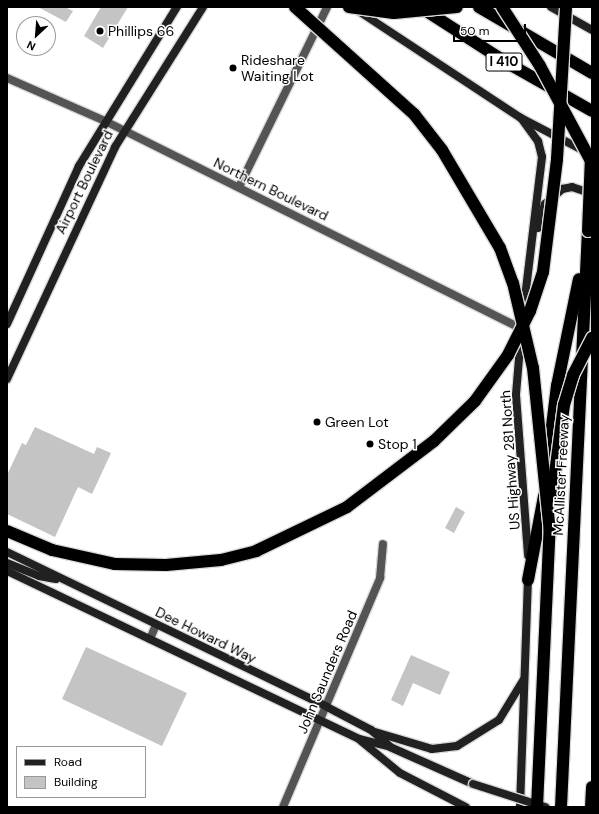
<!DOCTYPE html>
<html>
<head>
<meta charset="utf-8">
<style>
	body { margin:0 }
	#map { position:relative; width:599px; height:814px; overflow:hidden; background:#fff; font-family:"DM Sans",sans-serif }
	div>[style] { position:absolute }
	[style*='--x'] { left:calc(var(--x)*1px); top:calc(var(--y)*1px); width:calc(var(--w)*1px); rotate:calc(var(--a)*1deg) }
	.building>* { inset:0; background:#c4c4c4 }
	.roads { filter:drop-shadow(1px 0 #dbdbdb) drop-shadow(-1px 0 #dbdbdb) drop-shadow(0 1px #dbdbdb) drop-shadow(0 -1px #dbdbdb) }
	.minor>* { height:8px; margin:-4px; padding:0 4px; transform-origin:4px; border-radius:4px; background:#545454 }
	.secondary>* { height:8px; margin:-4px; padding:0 4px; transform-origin:4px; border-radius:4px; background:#212121 }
	.motorway>* { height:12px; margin:-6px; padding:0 6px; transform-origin:6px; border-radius:6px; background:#000 }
	.bridges { filter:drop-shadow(1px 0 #dbdbdb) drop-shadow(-1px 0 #dbdbdb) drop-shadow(0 1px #dbdbdb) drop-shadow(0 -1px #dbdbdb) }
	.secondary-bridge>* { height:8px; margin:-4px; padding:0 4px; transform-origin:4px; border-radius:4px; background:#212121 }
	.motorway-bridge>* { height:12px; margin:-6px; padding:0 6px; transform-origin:6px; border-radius:6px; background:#000 }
	.dots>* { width:11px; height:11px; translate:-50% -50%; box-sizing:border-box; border:2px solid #fff; border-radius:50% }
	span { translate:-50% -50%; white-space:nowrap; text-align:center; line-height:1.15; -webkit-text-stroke:3px #fff; paint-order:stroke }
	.shield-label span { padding:1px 3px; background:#fff; border:1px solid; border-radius:3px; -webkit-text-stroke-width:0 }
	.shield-label { font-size:13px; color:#000; font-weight:700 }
	.poi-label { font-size:14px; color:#000 }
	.left { translate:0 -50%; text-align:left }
	.street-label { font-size:14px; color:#000 }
	.frame { position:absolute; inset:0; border:8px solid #000; pointer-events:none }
	.legend { position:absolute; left:16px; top:746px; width:130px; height:52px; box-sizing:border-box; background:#fff; border:1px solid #999; margin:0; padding:5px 7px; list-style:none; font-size:12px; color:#000 }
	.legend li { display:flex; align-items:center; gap:8px; height:20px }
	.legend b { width:20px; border:1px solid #999 }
	.north { position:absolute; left:16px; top:16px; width:40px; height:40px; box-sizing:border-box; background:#fff; border:1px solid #999; border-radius:50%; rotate:206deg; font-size:11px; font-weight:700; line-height:16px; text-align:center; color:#000 }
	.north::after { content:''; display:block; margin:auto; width:14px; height:18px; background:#000; clip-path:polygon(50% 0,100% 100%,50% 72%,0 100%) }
	.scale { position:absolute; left:453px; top:24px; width:73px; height:18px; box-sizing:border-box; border:2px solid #000; border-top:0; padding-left:5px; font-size:12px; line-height:14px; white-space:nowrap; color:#000; -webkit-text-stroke:3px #fff; paint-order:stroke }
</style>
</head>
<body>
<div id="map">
	<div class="building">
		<i style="clip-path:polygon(38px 7px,65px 7px,73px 11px,66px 22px)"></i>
		<i style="clip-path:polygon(101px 7px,128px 7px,103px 48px,84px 36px)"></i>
		<i style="clip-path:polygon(35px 427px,94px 454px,97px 447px,111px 453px,92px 494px,78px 487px,55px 537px,7px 514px,7px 475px,22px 443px,26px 445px)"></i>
		<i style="clip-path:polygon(456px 507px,465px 512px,454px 533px,445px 528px)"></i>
		<i style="clip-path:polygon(86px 647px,187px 693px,162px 746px,62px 699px)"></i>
		<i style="clip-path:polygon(411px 655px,450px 672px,440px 695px,413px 683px,403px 706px,391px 700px)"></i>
	</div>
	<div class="roads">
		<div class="minor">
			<i style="--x:7;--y:78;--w:107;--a:23.7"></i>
			<i style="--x:105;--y:121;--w:465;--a:26.5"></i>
			<i style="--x:239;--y:187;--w:200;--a:-63.9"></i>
			<i style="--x:150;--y:639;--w:15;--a:-67"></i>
			<i style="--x:283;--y:807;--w:249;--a:-67"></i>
			<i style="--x:380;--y:578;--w:34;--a:-85"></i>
		</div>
		<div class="secondary">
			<i style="--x:551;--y:7;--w:47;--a:29.3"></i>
			<i style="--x:357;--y:10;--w:196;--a:33.4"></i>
			<i style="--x:521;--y:118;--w:73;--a:27.6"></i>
			<i style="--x:521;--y:118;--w:29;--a:54"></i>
			<i style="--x:538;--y:141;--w:16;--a:76"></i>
			<i style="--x:542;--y:157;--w:159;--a:96.9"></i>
			<i style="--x:538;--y:228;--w:25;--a:-74"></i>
			<i style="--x:545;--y:204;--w:23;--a:-41"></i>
			<i style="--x:562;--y:189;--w:10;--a:-11"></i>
			<i style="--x:572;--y:187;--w:21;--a:19"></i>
			<i style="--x:7;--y:324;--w:174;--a:-65.5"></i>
			<i style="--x:79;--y:166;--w:187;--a:-58.4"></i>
			<i style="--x:521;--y:335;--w:60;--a:94.8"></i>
			<i style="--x:516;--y:395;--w:161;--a:85.7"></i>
			<i style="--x:7;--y:379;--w:256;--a:-65"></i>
			<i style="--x:115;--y:147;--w:165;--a:-57.8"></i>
			<i style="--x:7;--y:552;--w:356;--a:25.8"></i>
			<i style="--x:327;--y:707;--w:50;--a:27.6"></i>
			<i style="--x:371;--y:730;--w:23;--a:41"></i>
			<i style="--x:7;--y:563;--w:35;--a:22"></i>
			<i style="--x:39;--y:576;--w:17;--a:10"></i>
			<i style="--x:7;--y:571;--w:390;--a:25.5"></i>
			<i style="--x:359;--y:739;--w:32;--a:14"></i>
			<i style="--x:390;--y:747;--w:91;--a:24"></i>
			<i style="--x:375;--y:732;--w:59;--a:16.6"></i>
			<i style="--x:432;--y:749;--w:25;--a:-7"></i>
			<i style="--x:457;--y:746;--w:49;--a:-31.8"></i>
			<i style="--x:499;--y:720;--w:48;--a:-58.6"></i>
			<i style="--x:361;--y:741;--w:50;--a:39.4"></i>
			<i style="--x:400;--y:773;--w:74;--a:27.3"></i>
			<i style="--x:520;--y:807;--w:231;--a:-88"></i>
		</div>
		<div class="motorway">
			<i style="--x:420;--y:7;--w:100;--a:32.7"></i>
			<i style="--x:504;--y:61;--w:101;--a:29.6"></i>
			<i style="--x:479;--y:7;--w:131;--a:30.3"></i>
			<i style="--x:546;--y:475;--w:90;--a:-83"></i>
			<i style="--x:557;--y:386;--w:109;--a:-78.4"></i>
			<i style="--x:528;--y:580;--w:86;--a:-79.2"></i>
			<i style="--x:561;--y:807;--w:577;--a:-87.32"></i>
			<i style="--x:591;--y:807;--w:20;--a:-87"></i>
		</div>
	</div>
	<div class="bridges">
		<div class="secondary-bridge">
			<i style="--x:473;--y:784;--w:76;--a:17.7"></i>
		</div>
		<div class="motorway-bridge">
			<i style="--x:295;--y:7;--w:160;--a:42"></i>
			<i style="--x:414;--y:114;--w:46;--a:52.1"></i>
			<i style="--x:442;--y:150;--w:114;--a:59.4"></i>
			<i style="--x:500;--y:248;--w:37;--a:70"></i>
			<i style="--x:513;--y:283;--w:87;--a:76.8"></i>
			<i style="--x:533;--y:368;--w:166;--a:84.1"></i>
			<i style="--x:349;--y:7;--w:45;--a:7.6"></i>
			<i style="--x:394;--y:13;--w:63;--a:-5.4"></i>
			<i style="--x:502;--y:7;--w:70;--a:57.2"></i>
			<i style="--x:540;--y:66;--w:110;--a:61.8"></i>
			<i style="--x:588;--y:231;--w:75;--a:-87.7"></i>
			<i style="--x:552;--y:496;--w:92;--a:-82.5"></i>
			<i style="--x:564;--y:405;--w:31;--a:-73"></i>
			<i style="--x:573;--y:375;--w:42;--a:-62.8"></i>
			<i style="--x:7;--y:531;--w:49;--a:22.9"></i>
			<i style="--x:52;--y:550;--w:65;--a:12.5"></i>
			<i style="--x:115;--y:564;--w:51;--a:1.1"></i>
			<i style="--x:166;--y:565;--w:55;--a:-5.2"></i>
			<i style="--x:221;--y:560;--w:36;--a:-14"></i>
			<i style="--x:256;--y:551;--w:101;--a:-25.8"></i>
			<i style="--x:347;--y:507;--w:109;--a:-37.2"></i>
			<i style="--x:434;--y:441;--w:57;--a:-44.3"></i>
			<i style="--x:475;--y:401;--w:57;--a:-54.3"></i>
			<i style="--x:508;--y:355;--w:49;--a:-63.4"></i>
			<i style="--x:530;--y:311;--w:41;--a:-71.6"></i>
			<i style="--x:543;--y:272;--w:114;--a:-82.9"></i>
			<i style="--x:557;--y:159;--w:152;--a:-86.6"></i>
			<i style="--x:537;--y:807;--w:281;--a:-87.4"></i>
		</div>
	</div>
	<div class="dots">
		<i style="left:100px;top:31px;background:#000"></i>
		<i style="left:233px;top:68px;background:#000"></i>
		<i style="left:317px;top:422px;background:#000"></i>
		<i style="left:370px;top:444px;background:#000"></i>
	</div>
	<div class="shield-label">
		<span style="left:504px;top:62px">I 410</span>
	</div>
	<div class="poi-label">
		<span class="left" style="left:108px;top:31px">Phillips 66</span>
		<span class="left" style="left:241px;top:68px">Rideshare<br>Waiting Lot</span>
		<span class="left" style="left:325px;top:422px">Green Lot</span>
		<span class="left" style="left:378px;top:444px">Stop 1</span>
	</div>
	<div class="street-label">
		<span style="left:84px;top:182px;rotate:-64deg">Airport Boulevard</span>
		<span style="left:271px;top:189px;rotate:26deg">Northern Boulevard</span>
		<span style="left:510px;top:460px;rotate:-94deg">US Highway 281 North</span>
		<span style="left:561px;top:475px;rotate:-87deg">McAllister Freeway</span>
		<span style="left:206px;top:635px;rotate:26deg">Dee Howard Way</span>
		<span style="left:327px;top:672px;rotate:-67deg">John Saunders Road</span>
	</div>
	<div class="frame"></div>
	<ul class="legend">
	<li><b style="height:5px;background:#212121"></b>Road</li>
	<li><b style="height:11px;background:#c4c4c4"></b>Building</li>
	</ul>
	<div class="north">N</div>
	<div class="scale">50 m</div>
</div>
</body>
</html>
